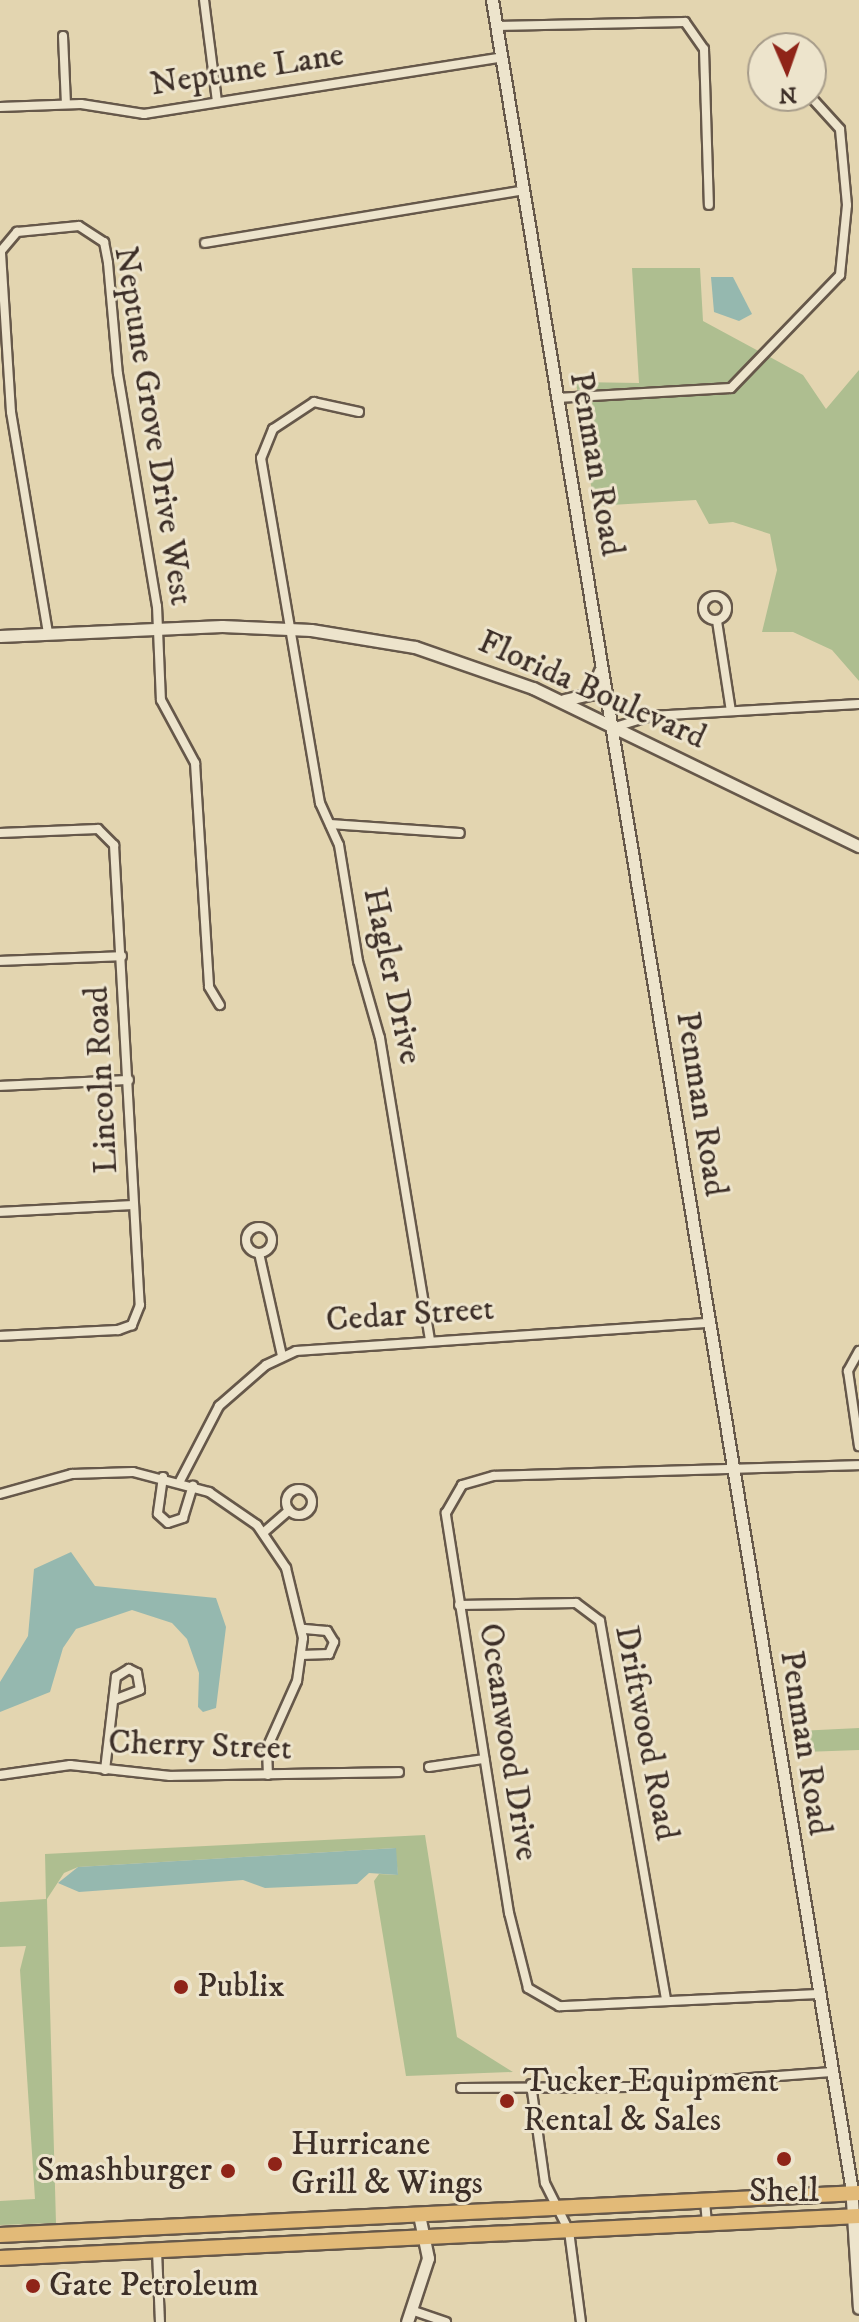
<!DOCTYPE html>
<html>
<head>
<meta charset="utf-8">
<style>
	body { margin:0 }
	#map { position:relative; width:859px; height:2322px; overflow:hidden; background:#e3d5b0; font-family:"IM FELL DW Pica",serif }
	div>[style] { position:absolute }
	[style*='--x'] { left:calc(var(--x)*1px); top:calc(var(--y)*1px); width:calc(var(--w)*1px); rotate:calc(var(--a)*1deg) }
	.green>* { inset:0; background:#aebe90 }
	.water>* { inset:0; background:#95b8af }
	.roads { filter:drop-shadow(2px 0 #66584a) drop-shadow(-2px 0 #66584a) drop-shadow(0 2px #66584a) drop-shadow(0 -2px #66584a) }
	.street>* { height:8px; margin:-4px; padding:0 4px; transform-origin:4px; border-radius:4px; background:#ede4cc }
	.street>.ring { margin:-4px; padding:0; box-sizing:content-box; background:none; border:8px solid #ede4cc; border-radius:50% }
	.secondary>* { height:11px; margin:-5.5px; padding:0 5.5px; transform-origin:5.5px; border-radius:5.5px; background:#ede4cc }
	.highway>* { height:14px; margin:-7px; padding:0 7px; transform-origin:7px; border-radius:7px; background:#e2ba78 }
	.dots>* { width:22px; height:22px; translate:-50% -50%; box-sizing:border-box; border:4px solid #ede4cc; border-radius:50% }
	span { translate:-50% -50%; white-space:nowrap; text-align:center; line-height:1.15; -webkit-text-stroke:6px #ede4cc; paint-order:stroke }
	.street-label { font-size:34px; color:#3d2f28 }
	.poi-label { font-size:34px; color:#3d2f28 }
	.left { translate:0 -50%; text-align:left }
	.right { translate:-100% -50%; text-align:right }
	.north { position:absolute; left:747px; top:32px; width:80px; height:80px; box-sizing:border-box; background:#ede4cc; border:2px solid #a79c8a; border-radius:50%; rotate:178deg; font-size:22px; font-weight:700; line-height:32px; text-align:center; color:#3d2f28 }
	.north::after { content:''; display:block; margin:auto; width:28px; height:36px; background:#8f2418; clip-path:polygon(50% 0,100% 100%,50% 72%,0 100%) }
</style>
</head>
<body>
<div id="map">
	<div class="green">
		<i style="clip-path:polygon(632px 268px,700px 268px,703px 321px,803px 375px,826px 409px,859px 370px,859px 681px,832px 650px,793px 632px,762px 632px,777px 570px,770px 534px,733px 522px,709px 524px,696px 500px,594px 506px,576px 382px,639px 383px)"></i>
		<i style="clip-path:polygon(859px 1728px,859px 1750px,804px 1752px,798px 1731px)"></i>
		<i style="clip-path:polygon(425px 1835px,457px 2037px,513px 2072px,406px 2076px,374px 1881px,379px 1874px,398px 1875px,395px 1848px,78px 1867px,64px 1873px,47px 1899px,56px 2223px,0 2225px,0 2201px,35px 2199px,20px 1970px,26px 1946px,0 1947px,0 1902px,46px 1899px,45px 1854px)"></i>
	</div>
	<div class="water">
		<i style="clip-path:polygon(711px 277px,733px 277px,752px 314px,739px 321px,714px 312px)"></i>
		<i style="clip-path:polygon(71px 1552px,95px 1586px,216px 1598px,226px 1627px,216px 1708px,203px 1712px,198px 1707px,199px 1673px,187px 1639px,172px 1623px,132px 1610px,76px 1629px,63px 1648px,50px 1692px,0 1712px,0 1682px,28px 1636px,34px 1569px)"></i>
		<i style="clip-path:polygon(396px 1848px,398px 1875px,369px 1873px,357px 1884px,265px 1888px,243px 1880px,79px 1892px,58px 1883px,78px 1867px)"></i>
	</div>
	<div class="roads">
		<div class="street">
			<i style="--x:204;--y:0;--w:102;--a:82.7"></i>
			<i style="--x:497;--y:26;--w:188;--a:-1.2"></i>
			<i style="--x:685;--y:22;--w:33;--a:55"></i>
			<i style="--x:704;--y:49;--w:156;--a:88.2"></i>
			<i style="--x:63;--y:36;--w:68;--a:87.5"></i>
			<i style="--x:0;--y:107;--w:81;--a:-2.1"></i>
			<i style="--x:81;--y:104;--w:64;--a:9"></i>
			<i style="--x:144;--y:114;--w:363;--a:-9"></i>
			<i style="--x:205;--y:243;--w:323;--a:-9.4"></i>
			<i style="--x:557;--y:398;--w:174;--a:-3.3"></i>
			<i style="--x:731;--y:388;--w:157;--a:-46"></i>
			<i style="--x:840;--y:275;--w:70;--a:-84.3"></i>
			<i style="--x:847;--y:205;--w:76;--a:-95.3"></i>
			<i style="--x:840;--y:129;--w:45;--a:-132.3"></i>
			<i style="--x:359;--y:412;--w:46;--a:-167.5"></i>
			<i style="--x:314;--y:402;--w:49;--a:146.6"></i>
			<i style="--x:273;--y:429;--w:31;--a:112"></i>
			<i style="--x:261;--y:458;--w:350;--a:80.3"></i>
			<i style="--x:320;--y:803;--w:46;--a:65.7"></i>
			<i style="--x:339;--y:845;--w:118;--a:80.7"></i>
			<i style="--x:358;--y:961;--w:80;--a:74.1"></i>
			<i style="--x:380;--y:1038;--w:305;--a:80.6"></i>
			<i class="ring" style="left:703px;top:596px;width:16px;height:16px"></i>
			<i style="--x:717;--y:621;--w:91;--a:81.2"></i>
			<i style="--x:48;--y:633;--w:224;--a:-99.5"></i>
			<i style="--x:11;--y:412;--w:161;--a:-93.6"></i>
			<i style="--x:1;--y:251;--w:25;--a:-50"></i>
			<i style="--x:17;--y:232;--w:62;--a:-5.5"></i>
			<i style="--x:79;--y:226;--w:30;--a:33"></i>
			<i style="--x:104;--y:242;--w:21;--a:79"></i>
			<i style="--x:108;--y:263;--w:111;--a:84.9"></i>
			<i style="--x:118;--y:374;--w:235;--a:80.5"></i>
			<i style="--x:157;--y:606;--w:94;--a:87.6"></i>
			<i style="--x:161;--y:700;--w:72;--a:61.6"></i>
			<i style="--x:195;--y:763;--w:224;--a:86.4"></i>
			<i style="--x:209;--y:987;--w:21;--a:59"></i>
			<i style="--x:612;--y:728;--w:41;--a:-17.1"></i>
			<i style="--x:651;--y:716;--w:208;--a:-3.3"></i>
			<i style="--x:330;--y:824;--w:130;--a:4"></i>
			<i style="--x:0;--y:833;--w:98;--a:-2.3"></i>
			<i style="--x:98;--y:829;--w:23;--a:45"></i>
			<i style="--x:114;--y:845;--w:461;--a:86.8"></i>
			<i style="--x:140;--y:1305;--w:22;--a:112"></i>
			<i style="--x:132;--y:1325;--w:15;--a:160"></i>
			<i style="--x:118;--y:1330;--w:118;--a:177.1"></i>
			<i style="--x:0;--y:961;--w:122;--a:-2.3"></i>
			<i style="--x:0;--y:1086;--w:129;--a:-2.7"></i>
			<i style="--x:0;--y:1212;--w:134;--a:-3"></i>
			<i class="ring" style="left:246px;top:1227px;width:18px;height:18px"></i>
			<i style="--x:259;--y:1253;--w:106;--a:77.4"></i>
			<i style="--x:859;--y:1351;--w:23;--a:119"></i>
			<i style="--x:848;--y:1371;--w:76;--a:81.7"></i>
			<i style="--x:163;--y:1477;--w:37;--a:98"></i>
			<i style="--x:158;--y:1514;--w:13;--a:42"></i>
			<i style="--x:168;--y:1523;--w:16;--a:-18"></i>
			<i style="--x:183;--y:1518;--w:34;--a:-73"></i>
			<i style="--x:180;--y:1481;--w:85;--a:-62.5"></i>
			<i style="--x:219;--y:1406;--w:62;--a:-41.1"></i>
			<i style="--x:266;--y:1365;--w:33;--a:-25"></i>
			<i style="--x:296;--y:1351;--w:414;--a:-3.9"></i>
			<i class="ring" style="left:286px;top:1489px;width:18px;height:18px"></i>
			<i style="--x:0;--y:1494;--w:75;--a:-15.5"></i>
			<i style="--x:72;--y:1474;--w:61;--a:-1.9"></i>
			<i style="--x:133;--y:1472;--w:79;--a:14.7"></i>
			<i style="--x:209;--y:1492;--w:58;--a:34.5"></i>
			<i style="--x:257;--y:1525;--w:52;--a:56"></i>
			<i style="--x:286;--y:1568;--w:72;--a:76.3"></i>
			<i style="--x:303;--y:1638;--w:43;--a:97.9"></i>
			<i style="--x:297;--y:1681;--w:73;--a:114.1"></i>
			<i style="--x:267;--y:1748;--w:27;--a:88"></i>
			<i style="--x:263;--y:1533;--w:35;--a:-41"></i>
			<i style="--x:459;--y:1605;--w:117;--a:-1"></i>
			<i style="--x:576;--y:1603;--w:30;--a:37"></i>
			<i style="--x:600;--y:1621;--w:385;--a:80.1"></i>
			<i style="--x:301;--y:1655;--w:28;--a:-2"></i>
			<i style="--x:329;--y:1654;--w:13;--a:-67"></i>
			<i style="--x:334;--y:1642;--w:13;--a:-122"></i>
			<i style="--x:327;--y:1631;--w:25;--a:-175"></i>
			<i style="--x:429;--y:1767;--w:56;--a:-8.3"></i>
			<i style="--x:105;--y:1770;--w:94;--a:-83.3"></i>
			<i style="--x:116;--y:1677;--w:15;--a:-32"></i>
			<i style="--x:129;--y:1669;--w:9;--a:27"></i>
			<i style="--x:137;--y:1673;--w:17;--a:80"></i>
			<i style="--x:140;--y:1690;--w:28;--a:159"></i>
			<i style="--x:0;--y:1775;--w:71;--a:-8.1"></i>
			<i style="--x:70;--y:1765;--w:101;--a:6.3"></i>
			<i style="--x:170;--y:1776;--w:229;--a:-1"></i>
			<i style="--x:818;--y:1994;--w:259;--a:177.3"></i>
			<i style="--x:559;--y:2006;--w:36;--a:-150"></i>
			<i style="--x:528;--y:1988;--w:77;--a:-104.2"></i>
			<i style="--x:509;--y:1913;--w:405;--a:-99"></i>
			<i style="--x:446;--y:1513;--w:32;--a:-60"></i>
			<i style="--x:462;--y:1485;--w:33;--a:-16"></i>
			<i style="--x:494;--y:1476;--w:365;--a:-1.7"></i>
			<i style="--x:531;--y:2084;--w:100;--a:82"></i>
			<i style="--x:545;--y:2183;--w:54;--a:63.4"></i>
			<i style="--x:569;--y:2231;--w:92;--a:82.5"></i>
			<i style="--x:461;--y:2088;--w:170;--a:-0.3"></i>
			<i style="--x:631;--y:2087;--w:201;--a:-4.3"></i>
			<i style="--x:705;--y:2201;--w:23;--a:85"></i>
			<i style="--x:157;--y:2251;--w:71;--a:87.6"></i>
			<i style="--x:411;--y:2310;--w:37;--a:19"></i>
		</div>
		<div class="secondary">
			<i style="--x:492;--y:0;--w:2214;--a:80.67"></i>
			<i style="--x:851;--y:2185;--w:123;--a:86.3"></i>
			<i style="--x:0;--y:636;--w:222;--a:-2.6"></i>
			<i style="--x:222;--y:626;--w:89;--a:2.6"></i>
			<i style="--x:311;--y:630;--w:105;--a:9.3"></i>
			<i style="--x:415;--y:647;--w:125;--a:19.2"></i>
			<i style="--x:533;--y:688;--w:362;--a:25.9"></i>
			<i style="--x:564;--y:700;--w:28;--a:-13"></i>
			<i style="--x:591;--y:694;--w:25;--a:-69"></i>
			<i style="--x:407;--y:2322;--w:67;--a:-71.8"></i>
			<i style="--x:428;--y:2258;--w:44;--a:-101.8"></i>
		</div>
		<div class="highway">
			<i style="--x:0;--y:2235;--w:860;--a:-2.8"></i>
			<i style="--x:0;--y:2258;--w:860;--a:-2.8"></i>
		</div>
	</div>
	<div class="dots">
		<i style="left:181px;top:1987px;background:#8f2418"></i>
		<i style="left:507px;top:2101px;background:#8f2418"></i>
		<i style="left:784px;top:2159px;background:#8f2418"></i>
		<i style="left:275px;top:2164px;background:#8f2418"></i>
		<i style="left:228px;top:2171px;background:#8f2418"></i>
		<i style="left:33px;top:2286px;background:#8f2418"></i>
	</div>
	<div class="street-label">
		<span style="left:247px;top:70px;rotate:-9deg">Neptune Lane</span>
		<span style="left:153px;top:426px;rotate:81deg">Neptune Grove Drive West</span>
		<span style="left:596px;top:464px;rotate:80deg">Penman Road</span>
		<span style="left:592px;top:690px;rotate:24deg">Florida Boulevard</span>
		<span style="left:392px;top:976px;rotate:78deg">Hagler Drive</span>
		<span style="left:102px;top:1080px;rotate:-93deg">Lincoln Road</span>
		<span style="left:701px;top:1104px;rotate:81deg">Penman Road</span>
		<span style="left:410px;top:1315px;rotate:-4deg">Cedar Street</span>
		<span style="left:646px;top:1733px;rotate:79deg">Driftwood Road</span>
		<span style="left:508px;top:1742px;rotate:81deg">Oceanwood Drive</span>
		<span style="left:805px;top:1743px;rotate:81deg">Penman Road</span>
		<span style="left:200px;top:1746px;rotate:2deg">Cherry Street</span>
	</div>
	<div class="poi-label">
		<span class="left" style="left:197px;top:1987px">Publix</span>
		<span class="left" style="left:523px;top:2101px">Tucker Equipment<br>Rental &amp; Sales</span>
		<span class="left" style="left:291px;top:2164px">Hurricane<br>Grill &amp; Wings</span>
		<span class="right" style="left:212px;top:2171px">Smashburger</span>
		<span style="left:784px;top:2192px">Shell</span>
		<span class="left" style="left:49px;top:2286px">Gate Petroleum</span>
	</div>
	<div class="north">N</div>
</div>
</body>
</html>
